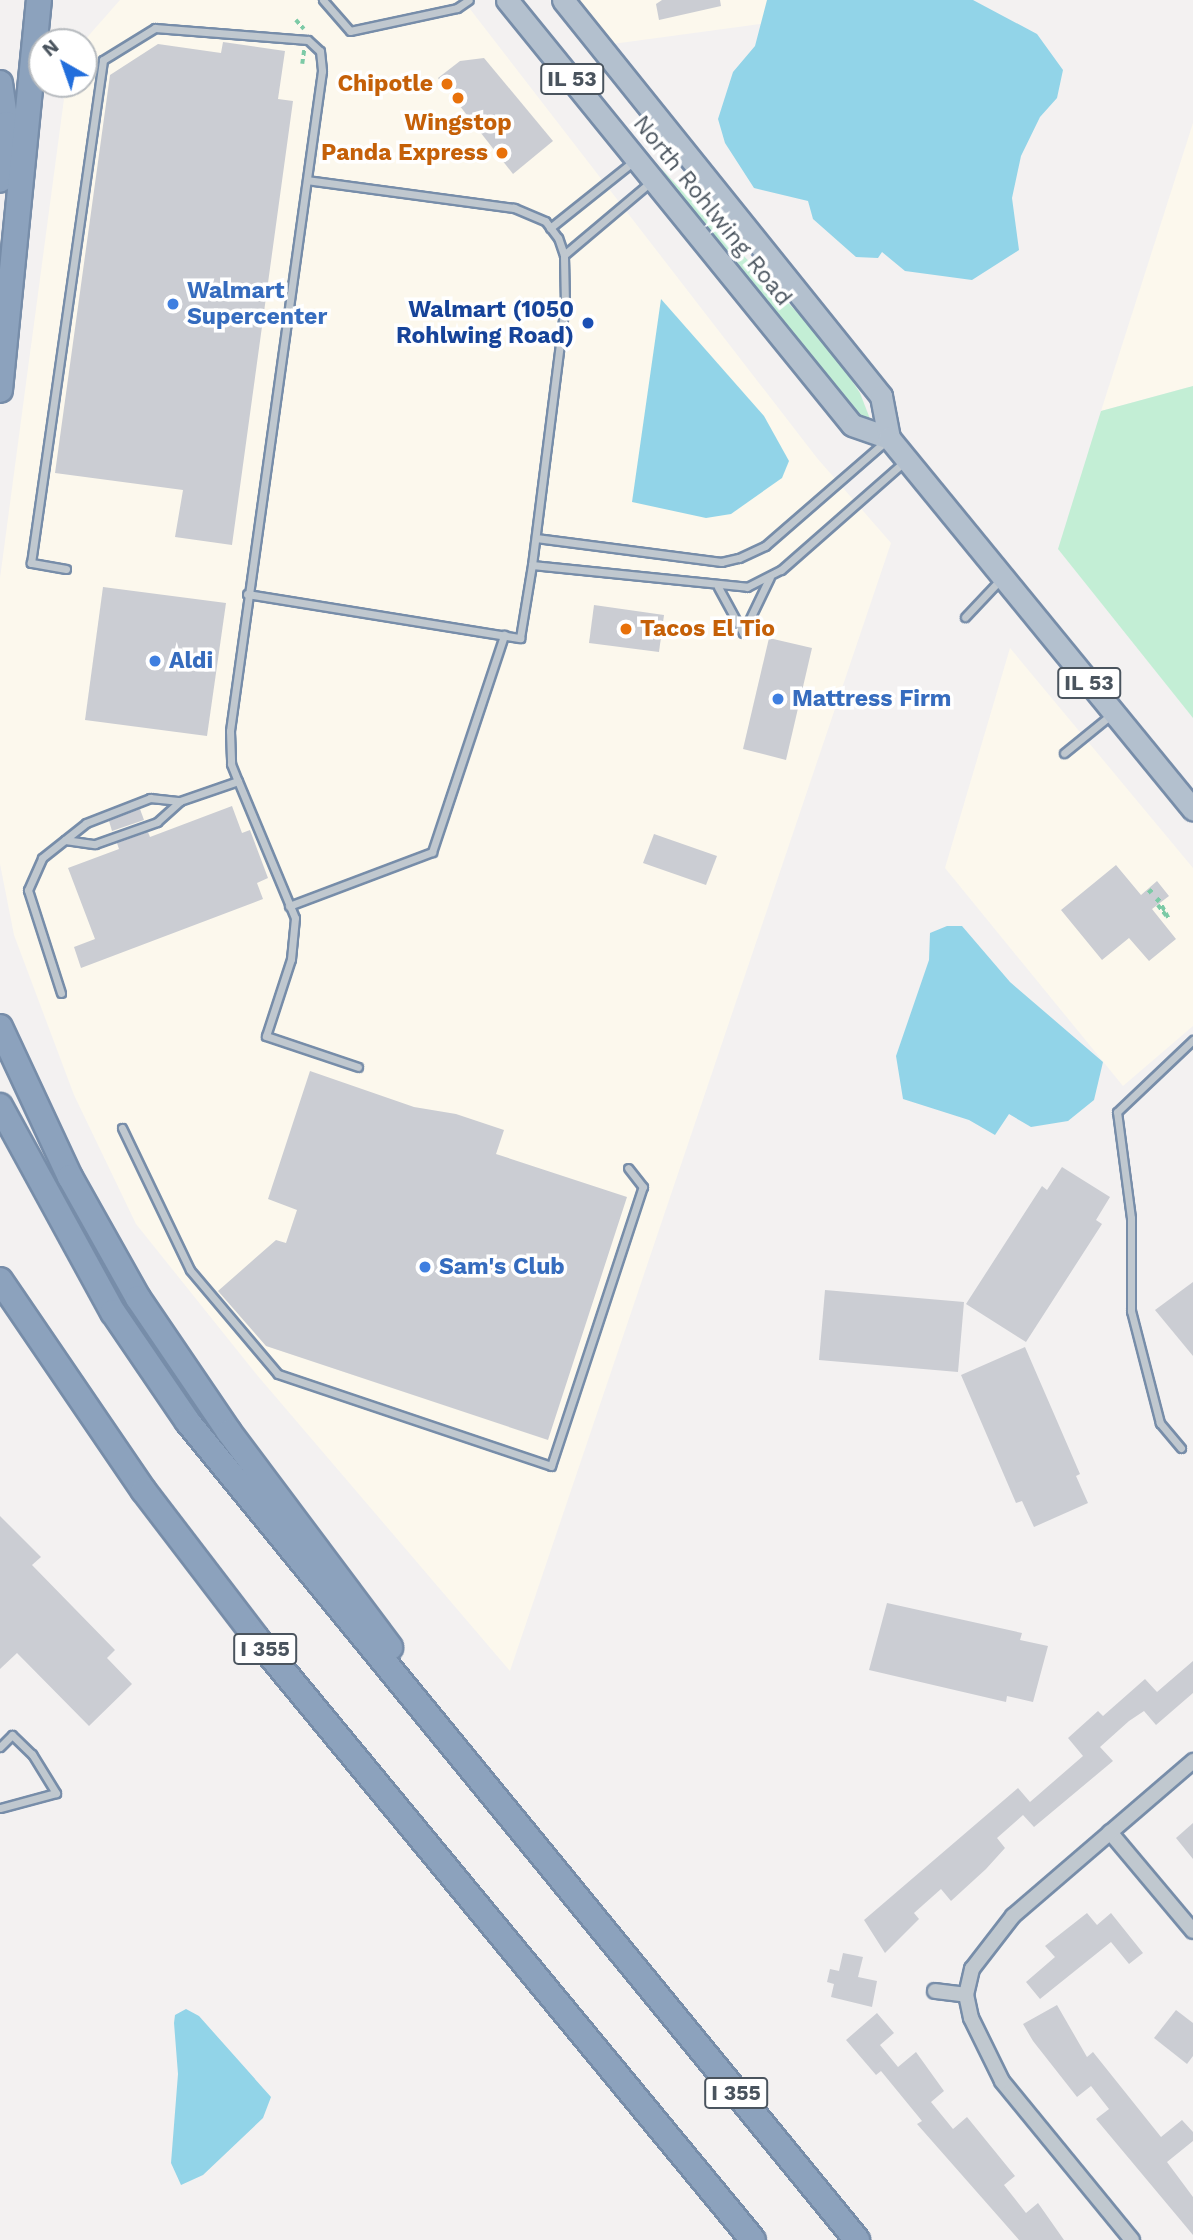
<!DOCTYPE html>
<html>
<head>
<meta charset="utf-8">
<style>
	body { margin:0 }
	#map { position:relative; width:1193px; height:2240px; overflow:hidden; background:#f3f1f1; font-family:"Work Sans",sans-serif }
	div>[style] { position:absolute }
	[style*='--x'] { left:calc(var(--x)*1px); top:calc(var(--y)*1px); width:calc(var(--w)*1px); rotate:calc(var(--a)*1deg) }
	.commercial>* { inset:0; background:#fcf8ed }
	.green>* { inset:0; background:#c3eed5 }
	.water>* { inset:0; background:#92d4e8 }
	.building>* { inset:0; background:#cbcdd3 }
	.path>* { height:3.5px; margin-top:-1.75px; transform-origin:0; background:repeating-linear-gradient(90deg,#7ccaa6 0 5px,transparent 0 8.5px) }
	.roads { filter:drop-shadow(2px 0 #778da9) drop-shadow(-2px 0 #778da9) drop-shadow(0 2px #778da9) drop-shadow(0 -2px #778da9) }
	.lane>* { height:7px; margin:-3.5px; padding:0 3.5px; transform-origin:3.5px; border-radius:3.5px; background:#c0c8cf }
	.street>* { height:14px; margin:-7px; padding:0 7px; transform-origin:7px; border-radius:7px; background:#c0c8cf }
	.primary>* { height:21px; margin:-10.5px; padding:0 10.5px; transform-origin:10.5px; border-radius:10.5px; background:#b3c0ce }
	.highway>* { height:24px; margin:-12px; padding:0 12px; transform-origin:12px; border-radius:12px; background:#8ca2bd }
	.dots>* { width:19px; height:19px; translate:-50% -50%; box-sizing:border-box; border:4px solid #fff; border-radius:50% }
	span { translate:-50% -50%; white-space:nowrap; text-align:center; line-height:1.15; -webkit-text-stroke:7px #fff; paint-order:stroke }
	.shield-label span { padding:2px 5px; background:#fff; border:2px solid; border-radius:5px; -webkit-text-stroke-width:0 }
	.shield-label { font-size:21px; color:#4a545e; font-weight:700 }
	.food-label { font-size:23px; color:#c56008; font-weight:700 }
	.right { translate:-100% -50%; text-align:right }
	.left { translate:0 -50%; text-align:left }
	.street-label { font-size:23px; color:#4a545e }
	.shop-label { font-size:23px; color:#366cbe; font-weight:700 }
	.transit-label { font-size:23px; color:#164399; font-weight:700 }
	.north { position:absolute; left:28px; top:28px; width:70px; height:70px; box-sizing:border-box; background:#fff; border:2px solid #b7bbbf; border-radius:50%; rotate:320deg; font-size:19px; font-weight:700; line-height:28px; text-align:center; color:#4a545e }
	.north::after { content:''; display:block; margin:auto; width:24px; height:32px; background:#226edc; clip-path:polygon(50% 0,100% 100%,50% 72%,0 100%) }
</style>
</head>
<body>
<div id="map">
	<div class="commercial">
		<i style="clip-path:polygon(120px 0,463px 0,817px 458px,891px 543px,510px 1671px,257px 1375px,136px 1224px,74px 1095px,14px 935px,0 864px,0 578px,66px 84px,84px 84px,83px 42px)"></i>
		<i style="clip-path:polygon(569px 0,937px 0,605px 45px)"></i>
		<i style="clip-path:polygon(1193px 123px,1193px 386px,1101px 411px)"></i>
		<i style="clip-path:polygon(1010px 648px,1193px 868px,1193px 1026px,1123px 1086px,945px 868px)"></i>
	</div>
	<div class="green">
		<i style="clip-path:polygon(656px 163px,829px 346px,860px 393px,872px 424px,858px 416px,812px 361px,653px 167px)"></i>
		<i style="clip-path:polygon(1193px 386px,1193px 718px,1058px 549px,1101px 411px)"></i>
	</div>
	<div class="water">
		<i style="clip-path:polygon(767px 0,973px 0,1037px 34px,1063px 70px,1057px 98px,1040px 117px,1021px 156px,1012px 198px,1019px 250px,972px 280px,905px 271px,882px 252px,878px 258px,856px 257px,813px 219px,808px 201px,754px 188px,725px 143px,718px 119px,733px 72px,755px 46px)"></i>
		<i style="clip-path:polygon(661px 299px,764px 416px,789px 461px,782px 478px,731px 514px,706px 518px,632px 502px)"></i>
		<i style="clip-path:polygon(947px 926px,962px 926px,1010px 982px,1103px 1062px,1094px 1100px,1068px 1121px,1031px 1127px,1009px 1114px,995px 1135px,969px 1120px,903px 1099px,896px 1056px,929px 960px,930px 933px)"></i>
		<i style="clip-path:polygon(186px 2009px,199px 2016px,271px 2097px,263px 2118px,203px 2175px,181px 2185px,171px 2163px,178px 2074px,174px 2023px,175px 2015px)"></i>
	</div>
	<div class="building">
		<i style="clip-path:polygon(662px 0,720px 0,721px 6px,659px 20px,656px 4px)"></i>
		<i style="clip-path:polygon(223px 42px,285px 51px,278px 99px,293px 101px,232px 545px,175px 537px,183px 490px,55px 473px,110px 75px,158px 44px,221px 53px)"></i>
		<i style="clip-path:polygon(484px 58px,553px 141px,513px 174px,438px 78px,460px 61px)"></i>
		<i style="clip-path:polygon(103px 587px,226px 603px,207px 736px,85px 720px)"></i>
		<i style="clip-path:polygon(594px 605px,664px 615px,659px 652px,589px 643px)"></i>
		<i style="clip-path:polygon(769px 638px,812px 648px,786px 760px,743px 749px)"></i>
		<i style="clip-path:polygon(232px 806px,242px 833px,250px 830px,268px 878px,257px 883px,263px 899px,81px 968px,74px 947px,95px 939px,68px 868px,119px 849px,117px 843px,148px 832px,150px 837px)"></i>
		<i style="clip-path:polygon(140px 809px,144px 820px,112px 831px,109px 821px)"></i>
		<i style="clip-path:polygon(654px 834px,717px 856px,706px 885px,643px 863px)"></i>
		<i style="clip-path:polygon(1116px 865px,1141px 895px,1157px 881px,1169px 896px,1152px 909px,1176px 939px,1149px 961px,1129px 938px,1102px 960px,1061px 910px)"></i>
		<i style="clip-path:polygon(310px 1071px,414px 1107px,456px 1114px,504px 1130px,496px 1154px,627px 1197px,548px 1440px,266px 1346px,218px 1291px,276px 1240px,286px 1243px,297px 1210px,268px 1199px)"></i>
		<i style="clip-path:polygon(1062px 1167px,1110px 1197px,1096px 1220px,1102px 1224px,1026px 1342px,966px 1304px,1042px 1186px,1047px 1190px)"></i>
		<i style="clip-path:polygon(1193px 1282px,1193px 1356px,1155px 1310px)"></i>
		<i style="clip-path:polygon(825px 1290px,964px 1302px,958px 1372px,819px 1360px)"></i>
		<i style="clip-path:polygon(1025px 1347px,1080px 1474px,1076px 1476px,1088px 1503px,1034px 1527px,1022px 1501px,1016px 1503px,961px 1375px)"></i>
		<i style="clip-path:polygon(0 1516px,41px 1557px,32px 1565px,115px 1650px,107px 1658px,132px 1684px,89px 1726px,17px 1653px,0 1669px)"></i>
		<i style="clip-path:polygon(887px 1603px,1022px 1633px,1020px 1640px,1048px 1646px,1033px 1702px,1007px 1696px,1006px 1702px,869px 1670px)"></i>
		<i style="clip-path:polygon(1193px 1661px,1193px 1693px,1156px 1725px,1144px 1711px,1129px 1721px,1100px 1747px,1113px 1761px,1034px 1827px,1023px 1815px,997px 1838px,1005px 1848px,986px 1869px,951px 1901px,941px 1889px,914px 1913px,919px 1919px,885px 1953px,864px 1920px,1018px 1788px,1030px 1802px,1083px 1756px,1068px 1738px,1098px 1711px,1103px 1716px,1145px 1679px,1157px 1692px)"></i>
		<i style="clip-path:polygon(1193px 1823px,1193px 1859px,1176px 1838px)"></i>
		<i style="clip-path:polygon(1087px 1913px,1097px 1925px,1111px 1913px,1143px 1953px,1129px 1964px,1111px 1942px,1040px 1999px,1026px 1982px,1055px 1957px,1045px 1946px)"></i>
		<i style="clip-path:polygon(843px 1953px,863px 1957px,858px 1977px,877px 1981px,872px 2007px,831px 1997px,834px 1984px,827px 1982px,830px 1969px,839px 1971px)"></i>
		<i style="clip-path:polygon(1057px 2005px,1087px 2057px,1093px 2052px,1161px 2137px,1182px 2120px,1193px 2132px,1193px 2141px,1167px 2162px,1193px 2197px,1193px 2235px,1096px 2119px,1109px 2109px,1091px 2086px,1077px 2097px,1033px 2041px,1023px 2024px)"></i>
		<i style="clip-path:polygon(1176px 2010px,1193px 2023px,1193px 2056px,1187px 2064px,1154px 2038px)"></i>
		<i style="clip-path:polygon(877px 2013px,894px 2033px,880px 2045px,898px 2067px,916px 2052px,944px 2091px,931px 2102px,953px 2129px,967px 2117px,1015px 2176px,1004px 2185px,1026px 2213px,1038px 2203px,1064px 2240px,1019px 2240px,917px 2124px,922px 2121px,881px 2071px,876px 2075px,846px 2040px)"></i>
	</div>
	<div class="path">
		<i style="--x:296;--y:20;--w:12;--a:48"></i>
		<i style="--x:302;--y:64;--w:14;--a:-82"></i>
		<i style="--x:1148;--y:893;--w:6;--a:-39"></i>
		<i style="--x:1156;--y:902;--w:6;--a:-45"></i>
		<i style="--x:1158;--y:905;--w:16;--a:52"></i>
		<i style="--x:1168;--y:918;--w:15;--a:-118"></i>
	</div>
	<div class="roads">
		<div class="lane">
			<i style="--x:323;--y:0;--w:41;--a:48.9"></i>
			<i style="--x:350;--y:31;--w:109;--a:-12.1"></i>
			<i style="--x:457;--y:8;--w:14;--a:-34"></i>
			<i style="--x:550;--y:228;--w:107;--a:-38.6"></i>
			<i style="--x:564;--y:255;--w:115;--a:-40.1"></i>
			<i style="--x:536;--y:538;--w:187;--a:7.4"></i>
			<i style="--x:721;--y:562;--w:18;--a:-13"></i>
			<i style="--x:739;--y:558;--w:29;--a:-25"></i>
			<i style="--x:765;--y:546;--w:160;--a:-41"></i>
			<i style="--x:532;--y:565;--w:216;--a:5.8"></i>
			<i style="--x:747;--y:587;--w:38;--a:-27"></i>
			<i style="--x:781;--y:570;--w:165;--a:-41.3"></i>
			<i style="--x:66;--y:569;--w:36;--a:-170"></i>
			<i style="--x:31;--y:563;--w:508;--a:-81.85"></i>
			<i style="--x:103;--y:60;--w:61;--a:-31.6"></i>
			<i style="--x:155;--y:28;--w:153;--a:4.5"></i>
			<i style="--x:308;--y:40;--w:16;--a:43"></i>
			<i style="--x:320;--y:51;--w:20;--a:84"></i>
			<i style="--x:322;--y:71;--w:666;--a:97.94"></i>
			<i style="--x:230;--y:731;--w:33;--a:88"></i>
			<i style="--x:231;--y:764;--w:18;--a:68"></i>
			<i style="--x:718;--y:587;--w:52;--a:61.5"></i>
			<i style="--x:743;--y:633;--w:62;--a:-64.3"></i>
			<i style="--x:247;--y:594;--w:277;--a:9.2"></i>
			<i style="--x:520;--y:638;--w:74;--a:-80.7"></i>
			<i style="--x:532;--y:565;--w:263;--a:-82.8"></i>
			<i style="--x:565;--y:304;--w:49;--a:-91.2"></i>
			<i style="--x:564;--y:255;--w:18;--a:-109"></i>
			<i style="--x:558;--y:238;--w:21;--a:-127"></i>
			<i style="--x:545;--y:221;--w:34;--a:-157"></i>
			<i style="--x:514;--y:208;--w:208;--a:-172.3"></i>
			<i style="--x:965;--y:617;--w:51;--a:-46.6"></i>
			<i style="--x:1064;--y:753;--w:62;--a:-39.1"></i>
			<i style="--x:65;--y:840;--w:30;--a:8"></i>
			<i style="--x:95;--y:844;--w:66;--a:-19.5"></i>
			<i style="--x:157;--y:822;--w:31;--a:-42"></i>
			<i style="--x:289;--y:906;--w:153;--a:-20.7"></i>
			<i style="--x:432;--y:852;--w:229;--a:-71.6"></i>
			<i style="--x:61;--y:993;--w:108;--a:-107.8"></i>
			<i style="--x:28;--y:890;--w:35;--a:-66"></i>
			<i style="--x:42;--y:858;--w:56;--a:-38.5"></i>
			<i style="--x:86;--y:823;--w:69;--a:-21.3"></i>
			<i style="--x:150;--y:798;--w:30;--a:6"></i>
			<i style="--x:180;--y:801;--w:61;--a:-19"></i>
			<i style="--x:238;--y:781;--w:148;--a:67.4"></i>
			<i style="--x:295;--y:918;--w:41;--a:95.6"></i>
			<i style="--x:291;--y:959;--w:81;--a:108"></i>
			<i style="--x:266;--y:1036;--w:97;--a:18.6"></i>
			<i style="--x:122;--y:1128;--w:157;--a:64.4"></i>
			<i style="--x:190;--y:1270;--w:136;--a:49.8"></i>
			<i style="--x:278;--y:1374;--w:288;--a:18.6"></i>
			<i style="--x:551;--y:1466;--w:294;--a:-71.8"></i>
			<i style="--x:643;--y:1187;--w:24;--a:-128"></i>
			<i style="--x:1181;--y:1448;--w:33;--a:-130"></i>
			<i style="--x:1160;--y:1423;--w:116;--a:-104.5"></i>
			<i style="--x:1131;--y:1311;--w:93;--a:-90"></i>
			<i style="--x:1131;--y:1218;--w:107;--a:-97.5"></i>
			<i style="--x:1117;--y:1112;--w:105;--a:-43.5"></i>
			<i style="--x:0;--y:1747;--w:17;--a:-45"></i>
			<i style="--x:12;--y:1735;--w:28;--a:44"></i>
			<i style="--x:32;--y:1754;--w:46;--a:58.4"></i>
			<i style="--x:56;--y:1793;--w:58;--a:165"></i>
		</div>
		<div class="street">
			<i style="--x:1110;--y:1832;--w:129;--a:50"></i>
			<i style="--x:935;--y:1991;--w:31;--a:7"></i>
			<i style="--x:1132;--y:2240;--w:205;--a:-129.3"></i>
			<i style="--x:1002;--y:2081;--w:70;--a:-116.2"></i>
			<i style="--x:971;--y:2018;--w:24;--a:-102"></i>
			<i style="--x:966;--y:1995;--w:27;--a:-77"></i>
			<i style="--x:972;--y:1969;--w:67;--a:-52.3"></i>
			<i style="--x:1013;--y:1916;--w:238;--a:-40.7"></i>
		</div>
		<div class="primary">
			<i style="--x:507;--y:0;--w:547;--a:50.93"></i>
			<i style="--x:852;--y:425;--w:39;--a:19"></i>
			<i style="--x:563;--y:0;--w:508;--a:51.23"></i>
			<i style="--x:881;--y:396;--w:43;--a:79.2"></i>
			<i style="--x:889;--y:438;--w:480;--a:50.7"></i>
		</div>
		<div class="highway">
			<i style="--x:0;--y:83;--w:41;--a:81.7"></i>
			<i style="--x:6;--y:124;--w:56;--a:96.1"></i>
			<i style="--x:0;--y:390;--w:392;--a:-84.3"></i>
			<i style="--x:0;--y:1027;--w:166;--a:65"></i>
			<i style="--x:70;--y:1177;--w:139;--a:60.7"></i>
			<i style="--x:138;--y:1298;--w:162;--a:55.8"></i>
			<i style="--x:229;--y:1432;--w:269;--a:53.2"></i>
			<i style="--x:0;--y:1106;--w:235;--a:61.3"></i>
			<i style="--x:113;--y:1312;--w:133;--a:55.7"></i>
			<i style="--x:188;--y:1422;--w:1057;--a:50.72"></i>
			<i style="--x:0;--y:1280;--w:255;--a:55.7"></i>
			<i style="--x:144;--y:1491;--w:186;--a:52.6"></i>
			<i style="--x:257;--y:1639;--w:779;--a:50.47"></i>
		</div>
	</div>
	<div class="dots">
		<i style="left:447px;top:84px;background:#e8710a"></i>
		<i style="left:458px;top:98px;background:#e8710a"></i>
		<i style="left:502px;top:153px;background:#e8710a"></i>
		<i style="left:173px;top:304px;background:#3f7fe0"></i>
		<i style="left:588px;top:323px;background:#1a4fb4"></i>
		<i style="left:626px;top:629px;background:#e8710a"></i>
		<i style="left:155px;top:661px;background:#3f7fe0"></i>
		<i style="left:778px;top:699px;background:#3f7fe0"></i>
		<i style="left:425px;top:1267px;background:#3f7fe0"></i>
	</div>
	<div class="shield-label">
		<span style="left:572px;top:79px">IL 53</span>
		<span style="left:1089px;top:683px">IL 53</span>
		<span style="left:265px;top:1649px">I 355</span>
		<span style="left:736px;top:2093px">I 355</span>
	</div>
	<div class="food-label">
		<span class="right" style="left:433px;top:84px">Chipotle</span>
		<span style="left:458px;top:123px">Wingstop</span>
		<span class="right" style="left:488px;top:153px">Panda Express</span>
		<span class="left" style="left:640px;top:629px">Tacos El Tio</span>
	</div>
	<div class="street-label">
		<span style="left:712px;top:211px;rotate:51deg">North Rohlwing Road</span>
	</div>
	<div class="shop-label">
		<span class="left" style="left:187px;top:304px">Walmart<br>Supercenter</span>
		<span class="left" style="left:169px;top:661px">Aldi</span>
		<span class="left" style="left:792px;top:699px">Mattress Firm</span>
		<span class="left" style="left:439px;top:1267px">Sam's Club</span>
	</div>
	<div class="transit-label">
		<span class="right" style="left:574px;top:323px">Walmart (1050<br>Rohlwing Road)</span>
	</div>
	<div class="north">N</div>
</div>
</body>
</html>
